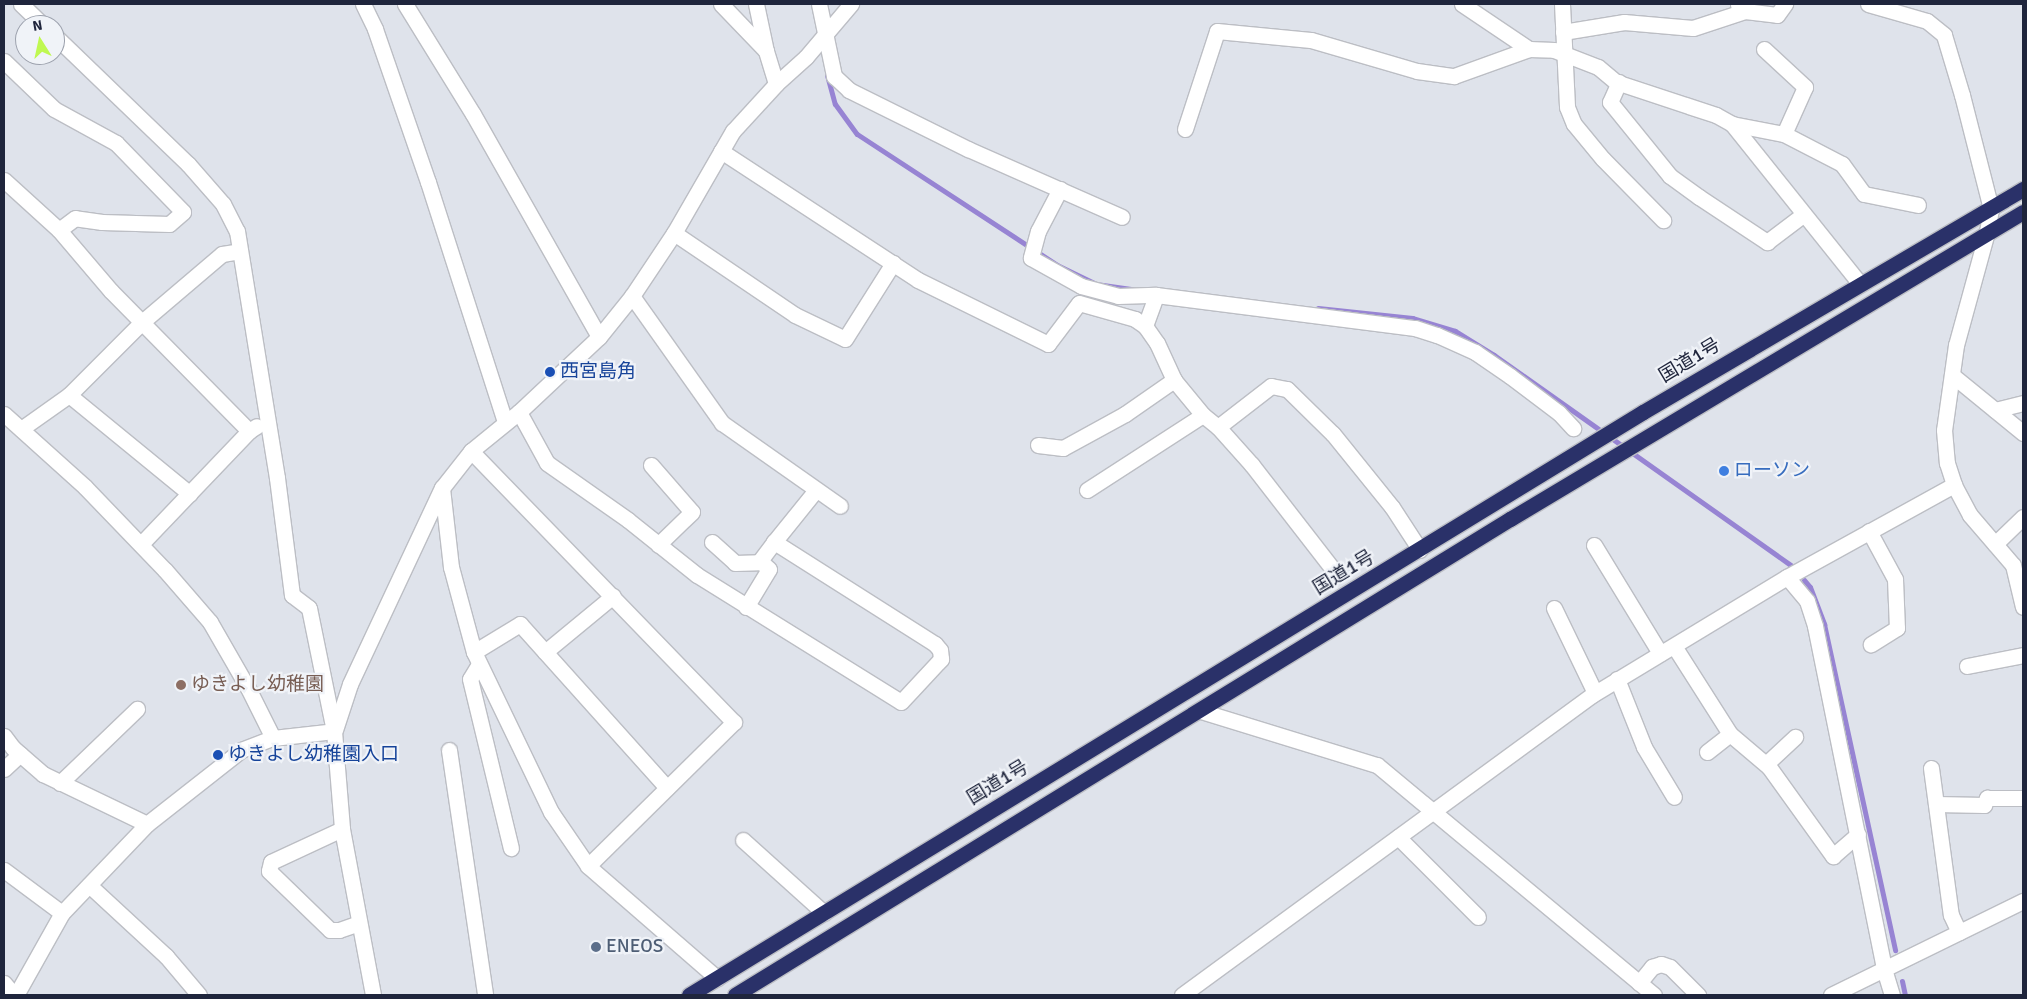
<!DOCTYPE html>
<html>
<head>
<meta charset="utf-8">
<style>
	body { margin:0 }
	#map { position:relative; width:2027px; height:999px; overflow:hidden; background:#dfe3eb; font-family:Signika,"Noto Sans JP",sans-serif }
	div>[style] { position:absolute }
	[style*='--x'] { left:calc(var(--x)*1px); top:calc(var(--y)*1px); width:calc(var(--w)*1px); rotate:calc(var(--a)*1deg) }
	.stream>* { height:5px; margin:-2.5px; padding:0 2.5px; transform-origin:2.5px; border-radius:2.5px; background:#9784d3 }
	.roads { filter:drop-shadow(1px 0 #bcbec4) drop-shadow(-1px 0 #bcbec4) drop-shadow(0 1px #bcbec4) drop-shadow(0 -1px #bcbec4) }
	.minor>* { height:15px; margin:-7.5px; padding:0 7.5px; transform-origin:7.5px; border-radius:7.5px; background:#fff }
	.highway>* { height:15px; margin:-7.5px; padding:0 7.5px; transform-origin:7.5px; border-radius:7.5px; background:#2a3169 }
	.dots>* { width:14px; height:14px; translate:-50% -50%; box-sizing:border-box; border:2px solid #f0f3f8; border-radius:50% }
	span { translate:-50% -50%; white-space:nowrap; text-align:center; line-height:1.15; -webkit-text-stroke:4.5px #f0f3f8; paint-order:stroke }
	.street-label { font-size:19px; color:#1f253c }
	.transit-label { font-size:19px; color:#164399 }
	.left { translate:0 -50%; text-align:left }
	.shop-label { font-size:19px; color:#366cbe }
	.education-label { font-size:19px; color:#785e54 }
	.service-label { font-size:19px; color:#4e5e75 }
	.frame { position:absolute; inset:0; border:5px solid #1f253c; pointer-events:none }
	.north { position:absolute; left:15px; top:15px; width:50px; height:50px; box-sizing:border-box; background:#f0f3f8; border:1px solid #9ca1ad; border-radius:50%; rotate:350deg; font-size:14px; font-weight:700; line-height:20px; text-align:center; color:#1f253c }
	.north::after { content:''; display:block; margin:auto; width:18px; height:22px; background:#bff851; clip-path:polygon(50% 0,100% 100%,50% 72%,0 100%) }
</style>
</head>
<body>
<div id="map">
	<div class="stream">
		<i style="--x:827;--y:75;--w:30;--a:75"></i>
		<i style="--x:835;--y:104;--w:37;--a:54"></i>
		<i style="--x:857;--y:134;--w:239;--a:33.2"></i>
		<i style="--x:1057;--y:265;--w:43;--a:26"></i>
		<i style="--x:1096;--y:284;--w:37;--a:8"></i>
		<i style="--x:1318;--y:308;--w:95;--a:6.1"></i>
		<i style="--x:1412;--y:318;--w:45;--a:16.8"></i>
		<i style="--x:1455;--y:331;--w:46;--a:31.6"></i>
		<i style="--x:1494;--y:355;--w:364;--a:35.3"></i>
		<i style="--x:1804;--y:580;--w:9;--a:49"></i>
		<i style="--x:1810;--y:587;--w:40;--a:69"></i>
		<i style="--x:1824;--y:624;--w:334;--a:77.7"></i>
		<i style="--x:1902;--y:981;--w:14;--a:78"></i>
	</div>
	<div class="roads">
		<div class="minor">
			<i style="--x:21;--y:4;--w:30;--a:44"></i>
			<i style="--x:363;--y:4;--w:28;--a:64"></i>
			<i style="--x:375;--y:29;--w:162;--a:70.9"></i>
			<i style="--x:428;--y:182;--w:252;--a:72.2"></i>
			<i style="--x:405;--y:4;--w:129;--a:58.3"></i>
			<i style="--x:473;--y:114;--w:256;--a:60.5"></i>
			<i style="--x:721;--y:4;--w:65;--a:46.2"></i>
			<i style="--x:766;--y:51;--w:34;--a:73"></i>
			<i style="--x:756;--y:4;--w:48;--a:78"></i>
			<i style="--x:819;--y:4;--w:74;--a:78.2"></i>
			<i style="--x:834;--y:76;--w:21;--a:43"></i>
			<i style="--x:849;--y:90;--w:133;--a:26.4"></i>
			<i style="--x:968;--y:149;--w:168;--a:23.8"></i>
			<i style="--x:1462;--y:4;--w:81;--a:33.9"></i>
			<i style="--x:1562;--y:4;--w:103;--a:87.2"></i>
			<i style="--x:1567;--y:107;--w:18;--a:68"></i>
			<i style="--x:1574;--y:124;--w:45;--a:50.4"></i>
			<i style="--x:1603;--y:159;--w:86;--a:45.5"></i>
			<i style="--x:1868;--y:4;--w:61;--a:16.1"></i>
			<i style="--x:1927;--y:21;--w:22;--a:39"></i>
			<i style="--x:1944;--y:35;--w:63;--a:73.3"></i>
			<i style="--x:1962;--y:95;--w:118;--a:75.7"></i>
			<i style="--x:1991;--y:209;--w:23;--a:100"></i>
			<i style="--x:1987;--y:232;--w:117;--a:105.3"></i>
			<i style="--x:1956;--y:345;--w:86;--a:98"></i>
			<i style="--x:1944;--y:430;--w:33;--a:85"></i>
			<i style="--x:1947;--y:463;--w:23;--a:72"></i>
			<i style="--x:1954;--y:485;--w:34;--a:62"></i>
			<i style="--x:1970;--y:515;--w:66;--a:49.3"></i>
			<i style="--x:2013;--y:565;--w:43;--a:76.6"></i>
			<i style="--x:1738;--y:5;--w:9;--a:41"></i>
			<i style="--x:1745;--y:11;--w:32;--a:7"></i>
			<i style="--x:1777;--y:15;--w:14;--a:-54"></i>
			<i style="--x:1563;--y:32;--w:62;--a:-9.3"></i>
			<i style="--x:1624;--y:22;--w:69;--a:5"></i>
			<i style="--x:1693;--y:28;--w:55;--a:-18.1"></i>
			<i style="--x:55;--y:36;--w:185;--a:43.9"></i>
			<i style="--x:188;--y:164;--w:53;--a:48.8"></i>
			<i style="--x:223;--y:204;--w:30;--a:63"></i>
			<i style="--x:237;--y:231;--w:250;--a:80.8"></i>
			<i style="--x:277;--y:478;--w:118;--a:82.7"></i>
			<i style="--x:292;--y:595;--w:21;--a:37"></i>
			<i style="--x:309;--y:608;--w:126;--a:78.5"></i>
			<i style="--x:334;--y:731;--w:98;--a:85.3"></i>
			<i style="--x:342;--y:829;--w:169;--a:79.4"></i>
			<i style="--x:1764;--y:49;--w:56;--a:42.8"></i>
			<i style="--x:1805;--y:87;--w:51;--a:114.1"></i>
			<i style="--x:4;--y:61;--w:69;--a:43.8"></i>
			<i style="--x:54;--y:109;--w:71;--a:28.7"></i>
			<i style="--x:116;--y:143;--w:96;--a:45.8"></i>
			<i style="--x:183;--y:212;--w:18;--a:139"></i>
			<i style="--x:169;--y:224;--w:67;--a:-178.3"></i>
			<i style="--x:102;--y:222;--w:27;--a:-172"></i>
			<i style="--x:75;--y:218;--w:20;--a:143"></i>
			<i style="--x:1619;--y:82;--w:22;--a:114"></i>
			<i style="--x:1610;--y:102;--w:95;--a:51"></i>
			<i style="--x:1670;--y:176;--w:36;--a:36"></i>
			<i style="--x:1699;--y:197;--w:82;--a:33.5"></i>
			<i style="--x:1767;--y:242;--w:46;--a:-37.1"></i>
			<i style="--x:1732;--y:124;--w:53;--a:10.9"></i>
			<i style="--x:1784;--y:134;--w:65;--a:27.3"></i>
			<i style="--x:1842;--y:164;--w:37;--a:54"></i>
			<i style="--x:1864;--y:194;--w:55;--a:11.5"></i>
			<i style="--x:1185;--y:129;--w:103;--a:-71.9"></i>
			<i style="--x:1217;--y:31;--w:94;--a:5.5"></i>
			<i style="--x:1311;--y:40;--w:110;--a:16.3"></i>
			<i style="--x:1417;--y:71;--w:37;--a:8"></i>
			<i style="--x:1454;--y:76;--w:80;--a:-19.8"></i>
			<i style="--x:1529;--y:49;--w:25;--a:2"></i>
			<i style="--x:1554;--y:50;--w:47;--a:21.1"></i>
			<i style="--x:1598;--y:67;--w:23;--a:40"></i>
			<i style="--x:1616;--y:82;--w:105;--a:18.3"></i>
			<i style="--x:1716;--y:115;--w:18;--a:29"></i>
			<i style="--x:1732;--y:124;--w:205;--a:51.3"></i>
			<i style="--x:721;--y:151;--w:235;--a:33.2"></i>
			<i style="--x:918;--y:280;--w:145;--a:26.2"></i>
			<i style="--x:1048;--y:344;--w:51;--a:-52.9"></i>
			<i style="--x:1079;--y:303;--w:58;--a:15.9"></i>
			<i style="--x:1135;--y:319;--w:12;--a:35"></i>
			<i style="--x:1145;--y:326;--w:21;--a:55"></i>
			<i style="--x:1157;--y:343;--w:41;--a:65.3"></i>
			<i style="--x:1174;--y:380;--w:45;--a:50.4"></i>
			<i style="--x:1203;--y:415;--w:19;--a:39"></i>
			<i style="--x:1218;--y:427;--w:51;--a:48.2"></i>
			<i style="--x:1252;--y:465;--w:135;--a:52.2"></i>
			<i style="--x:4;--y:180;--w:74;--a:42.3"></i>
			<i style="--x:59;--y:230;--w:80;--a:49.6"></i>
			<i style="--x:111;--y:291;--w:197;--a:45.4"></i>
			<i style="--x:1060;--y:189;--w:47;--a:117.6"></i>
			<i style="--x:1038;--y:231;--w:28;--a:105"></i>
			<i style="--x:1031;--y:258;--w:57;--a:29.2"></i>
			<i style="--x:1081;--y:286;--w:38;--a:15"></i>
			<i style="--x:1118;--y:296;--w:38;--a:-2"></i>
			<i style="--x:1156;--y:295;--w:261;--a:7.3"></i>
			<i style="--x:1415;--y:328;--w:23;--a:18"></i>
			<i style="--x:1437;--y:335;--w:42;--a:24.1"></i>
			<i style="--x:1475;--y:352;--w:42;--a:34.4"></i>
			<i style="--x:1510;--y:376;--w:61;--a:37.1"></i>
			<i style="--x:1559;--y:413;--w:21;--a:47"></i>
			<i style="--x:674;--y:233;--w:146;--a:34.1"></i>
			<i style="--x:795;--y:315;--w:55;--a:25.6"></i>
			<i style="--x:845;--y:339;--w:90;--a:-57.7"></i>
			<i style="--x:632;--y:296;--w:156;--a:54.7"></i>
			<i style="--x:722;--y:423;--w:144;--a:35.1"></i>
			<i style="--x:1145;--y:326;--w:33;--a:-70"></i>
			<i style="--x:1952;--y:375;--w:92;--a:39.2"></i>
			<i style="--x:69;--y:395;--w:156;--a:39.3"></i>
			<i style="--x:1995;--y:410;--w:29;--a:-14"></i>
			<i style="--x:519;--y:412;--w:58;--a:61.2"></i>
			<i style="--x:547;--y:463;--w:99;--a:35.1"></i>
			<i style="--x:628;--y:520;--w:88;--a:38.6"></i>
			<i style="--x:697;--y:575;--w:240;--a:31.9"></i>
			<i style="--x:901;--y:702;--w:59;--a:-47.1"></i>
			<i style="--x:941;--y:659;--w:9;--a:-96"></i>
			<i style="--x:940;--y:650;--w:8;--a:-130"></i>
			<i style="--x:935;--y:644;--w:191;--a:-147.6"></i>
			<i style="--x:774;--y:542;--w:67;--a:-51.1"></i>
			<i style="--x:4;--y:414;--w:109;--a:42"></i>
			<i style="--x:85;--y:487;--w:115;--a:46.1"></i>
			<i style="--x:165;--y:570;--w:69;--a:49.1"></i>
			<i style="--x:210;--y:622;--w:76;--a:60.1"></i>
			<i style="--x:248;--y:688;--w:56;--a:63.4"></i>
			<i style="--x:1218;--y:427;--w:67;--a:-37.7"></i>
			<i style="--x:1271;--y:386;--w:16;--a:11"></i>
			<i style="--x:1287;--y:389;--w:64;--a:44.4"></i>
			<i style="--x:1333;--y:434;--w:94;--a:51.1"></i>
			<i style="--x:1392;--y:507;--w:51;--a:56.9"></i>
			<i style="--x:21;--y:429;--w:59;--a:-35.3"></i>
			<i style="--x:69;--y:395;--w:103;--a:-45"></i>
			<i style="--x:142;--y:322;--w:105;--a:-40.4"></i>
			<i style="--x:222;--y:254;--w:18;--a:-9"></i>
			<i style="--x:1038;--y:445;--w:25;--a:7"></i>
			<i style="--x:1063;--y:448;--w:71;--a:-28.7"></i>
			<i style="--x:1125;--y:414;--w:60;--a:-34.8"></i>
			<i style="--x:471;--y:451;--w:378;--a:45.9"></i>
			<i style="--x:734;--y:722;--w:205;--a:135.4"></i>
			<i style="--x:651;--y:465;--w:62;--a:48.9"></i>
			<i style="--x:692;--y:512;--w:47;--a:135.9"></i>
			<i style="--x:442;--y:488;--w:80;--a:83.5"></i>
			<i style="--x:451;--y:567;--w:88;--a:74.9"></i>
			<i style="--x:474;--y:652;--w:178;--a:64.3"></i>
			<i style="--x:551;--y:812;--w:65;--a:55.6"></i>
			<i style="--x:588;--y:866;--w:171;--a:41"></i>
			<i style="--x:1087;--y:490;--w:138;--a:-32.9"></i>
			<i style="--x:1869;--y:531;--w:55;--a:61.6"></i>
			<i style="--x:1895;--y:579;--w:49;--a:87.7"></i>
			<i style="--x:1897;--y:628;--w:31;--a:148"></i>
			<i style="--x:712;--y:542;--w:31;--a:42"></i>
			<i style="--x:735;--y:563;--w:24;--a:-2"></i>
			<i style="--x:759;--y:562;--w:25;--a:-53"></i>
			<i style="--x:141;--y:544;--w:156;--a:-46.3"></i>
			<i style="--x:249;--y:431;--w:9;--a:-32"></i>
			<i style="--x:1995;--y:544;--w:39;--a:-44"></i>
			<i style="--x:1594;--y:545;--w:127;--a:58.6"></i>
			<i style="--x:1787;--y:577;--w:31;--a:50"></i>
			<i style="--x:1807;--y:601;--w:26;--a:72"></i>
			<i style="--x:1815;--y:626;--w:350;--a:78.6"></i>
			<i style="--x:1884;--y:969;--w:27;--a:73"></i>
			<i style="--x:746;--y:607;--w:44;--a:-58.8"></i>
			<i style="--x:769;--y:569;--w:12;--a:-138"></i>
			<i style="--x:1554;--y:608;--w:94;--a:64.2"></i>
			<i style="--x:1674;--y:646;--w:104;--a:57.5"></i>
			<i style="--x:1730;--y:734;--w:51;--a:40.2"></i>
			<i style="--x:1769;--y:767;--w:110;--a:54.3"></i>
			<i style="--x:1833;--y:856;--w:33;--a:-41"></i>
			<i style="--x:474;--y:652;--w:54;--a:-31.3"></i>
			<i style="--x:520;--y:624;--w:220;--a:48.1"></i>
			<i style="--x:545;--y:652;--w:88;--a:-39.5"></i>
			<i style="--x:479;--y:664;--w:17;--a:121"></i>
			<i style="--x:470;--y:679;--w:174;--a:76.4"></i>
			<i style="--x:1967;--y:666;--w:57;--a:-11.1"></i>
			<i style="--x:1617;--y:679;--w:73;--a:68.3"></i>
			<i style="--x:1644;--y:747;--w:58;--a:59"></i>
			<i style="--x:1201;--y:711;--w:184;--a:17.1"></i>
			<i style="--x:1377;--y:765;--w:360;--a:39.7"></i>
			<i style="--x:335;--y:730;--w:48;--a:-71.9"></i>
			<i style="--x:350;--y:684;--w:217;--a:-64.9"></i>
			<i style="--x:442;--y:488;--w:47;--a:-51.9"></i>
			<i style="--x:471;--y:451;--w:62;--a:-39.1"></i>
			<i style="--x:519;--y:412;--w:110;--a:-43.2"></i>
			<i style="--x:599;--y:337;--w:53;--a:-51.2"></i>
			<i style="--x:632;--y:296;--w:76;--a:-56.3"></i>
			<i style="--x:674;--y:233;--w:118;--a:-60"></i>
			<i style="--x:733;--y:131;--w:64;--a:-47.5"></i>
			<i style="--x:776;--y:84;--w:40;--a:-42"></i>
			<i style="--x:806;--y:57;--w:70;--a:-49.7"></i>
			<i style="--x:4;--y:736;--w:15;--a:53"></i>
			<i style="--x:13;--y:748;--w:40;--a:41"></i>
			<i style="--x:43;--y:774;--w:115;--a:25.7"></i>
			<i style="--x:449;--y:750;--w:248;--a:81.6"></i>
			<i style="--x:1707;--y:752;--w:29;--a:-38"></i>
			<i style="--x:1766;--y:764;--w:40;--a:-43"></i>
			<i style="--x:1931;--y:768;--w:148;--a:82.3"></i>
			<i style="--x:1951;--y:915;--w:19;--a:65"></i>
			<i style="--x:4;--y:769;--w:22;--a:-43"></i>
			<i style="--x:60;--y:783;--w:107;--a:-43.9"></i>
			<i style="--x:1936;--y:804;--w:48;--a:1.2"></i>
			<i style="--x:1984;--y:805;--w:8;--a:-67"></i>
			<i style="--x:1987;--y:798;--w:36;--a:0"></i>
			<i style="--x:342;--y:829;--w:78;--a:155.1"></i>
			<i style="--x:271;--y:862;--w:9;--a:103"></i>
			<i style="--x:269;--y:871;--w:85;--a:44"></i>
			<i style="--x:330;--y:930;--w:9;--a:0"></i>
			<i style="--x:339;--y:930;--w:21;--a:-19"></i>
			<i style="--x:1398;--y:837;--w:113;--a:45"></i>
			<i style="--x:743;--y:840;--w:109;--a:42"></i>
			<i style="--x:4;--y:870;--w:72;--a:36.6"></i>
			<i style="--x:89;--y:885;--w:105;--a:42.7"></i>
			<i style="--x:166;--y:956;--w:51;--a:49.8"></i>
			<i style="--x:4;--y:983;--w:16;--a:50"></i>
			<i style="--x:1639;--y:983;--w:21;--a:-51"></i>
			<i style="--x:1652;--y:967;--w:9;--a:-18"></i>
			<i style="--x:1661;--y:964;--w:9;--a:18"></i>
			<i style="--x:1670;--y:967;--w:40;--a:45"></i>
			<i style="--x:16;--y:995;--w:94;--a:-60.7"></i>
			<i style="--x:62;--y:913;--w:123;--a:-46.3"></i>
			<i style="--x:147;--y:824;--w:120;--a:-38.2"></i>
			<i style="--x:241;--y:750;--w:34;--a:-21"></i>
			<i style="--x:273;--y:738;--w:61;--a:-6.5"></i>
			<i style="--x:1182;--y:995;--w:508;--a:-36.19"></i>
			<i style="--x:1592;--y:695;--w:228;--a:-31.2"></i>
			<i style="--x:1787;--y:577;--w:191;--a:-28.9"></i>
			<i style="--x:1831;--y:995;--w:214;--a:-26.1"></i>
		</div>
		<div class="highway">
			<i style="--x:689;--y:995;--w:1118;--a:-31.43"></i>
			<i style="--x:1643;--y:412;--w:441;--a:-30.4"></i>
			<i style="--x:735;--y:995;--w:910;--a:-31.56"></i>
			<i style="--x:1510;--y:519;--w:598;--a:-30.9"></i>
		</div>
	</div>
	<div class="dots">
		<i style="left:550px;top:372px;background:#1a4fb4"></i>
		<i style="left:1724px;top:471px;background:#3f7fe0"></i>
		<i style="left:181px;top:685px;background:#8d6e63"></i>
		<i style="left:218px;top:755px;background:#1a4fb4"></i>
		<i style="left:596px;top:947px;background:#5c6f8a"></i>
	</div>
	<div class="street-label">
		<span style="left:1690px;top:361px;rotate:-31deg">国道1号</span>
		<span style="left:1344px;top:573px;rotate:-31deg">国道1号</span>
		<span style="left:998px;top:783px;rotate:-31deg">国道1号</span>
	</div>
	<div class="transit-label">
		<span class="left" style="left:560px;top:372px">西宮島角</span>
		<span class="left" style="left:228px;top:755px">ゆきよし幼稚園入口</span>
	</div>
	<div class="shop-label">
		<span class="left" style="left:1734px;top:471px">ローソン</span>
	</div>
	<div class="education-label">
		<span class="left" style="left:191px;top:685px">ゆきよし幼稚園</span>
	</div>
	<div class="service-label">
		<span class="left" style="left:606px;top:947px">ENEOS</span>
	</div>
	<div class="frame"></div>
	<div class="north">N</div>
</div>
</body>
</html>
